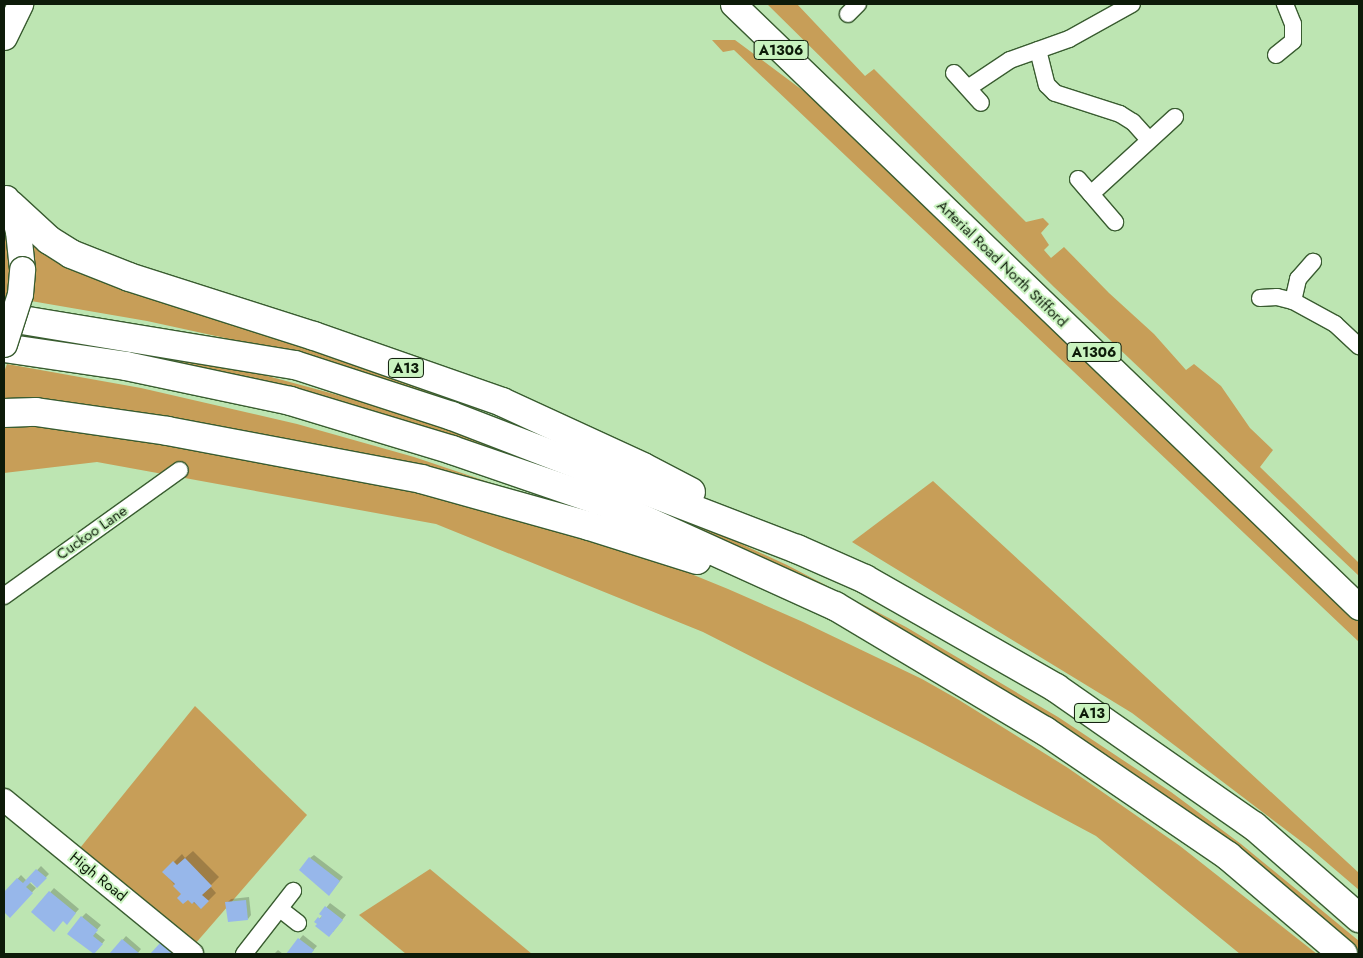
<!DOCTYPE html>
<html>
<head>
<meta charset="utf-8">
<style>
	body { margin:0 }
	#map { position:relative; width:1363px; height:958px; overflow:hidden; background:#bde5b2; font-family:Jost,sans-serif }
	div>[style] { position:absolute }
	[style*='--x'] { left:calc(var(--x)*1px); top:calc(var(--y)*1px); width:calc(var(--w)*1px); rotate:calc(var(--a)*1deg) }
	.green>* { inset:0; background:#c79e58 }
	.shadow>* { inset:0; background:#0003 }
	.building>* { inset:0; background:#97b7ea }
	.roads { filter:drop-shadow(1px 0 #395c30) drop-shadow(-1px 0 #395c30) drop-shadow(0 1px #395c30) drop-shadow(0 -1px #395c30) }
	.street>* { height:16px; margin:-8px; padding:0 8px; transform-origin:8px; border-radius:8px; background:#fff }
	.secondary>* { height:22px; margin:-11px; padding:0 11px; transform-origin:11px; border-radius:11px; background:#fff }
	.primary>* { height:25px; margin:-12.5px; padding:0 12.5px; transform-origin:12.5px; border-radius:12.5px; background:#fff }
	.highway>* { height:28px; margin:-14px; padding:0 14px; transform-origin:14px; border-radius:14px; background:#fff }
	.bridges { filter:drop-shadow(1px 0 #395c30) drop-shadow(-1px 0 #395c30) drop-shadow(0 1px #395c30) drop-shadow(0 -1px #395c30) }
	.primary-bridge>* { height:25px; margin:-12.5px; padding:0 12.5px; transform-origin:12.5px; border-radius:12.5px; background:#fff }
	span { translate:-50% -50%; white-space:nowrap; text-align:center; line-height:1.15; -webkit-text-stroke:4px #c9f3bf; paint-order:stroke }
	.shield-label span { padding:1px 4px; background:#c9f3bf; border:1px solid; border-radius:4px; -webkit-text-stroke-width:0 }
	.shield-label { font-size:14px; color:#0d1b09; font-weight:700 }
	.street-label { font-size:15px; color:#0d1b09 }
	.frame { position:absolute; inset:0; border:5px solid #0d1b09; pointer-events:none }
</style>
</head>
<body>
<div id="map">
	<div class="green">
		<i style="clip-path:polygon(767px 4px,797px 4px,865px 76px,874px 69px,1026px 222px,1043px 218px,1049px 224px,1041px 233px,1049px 245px,1044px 250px,1051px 258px,1064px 247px,1109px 293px,1154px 334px,1186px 370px,1194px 364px,1221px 386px,1250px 428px,1273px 450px,1260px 467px,1359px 563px,1359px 576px,1054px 287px)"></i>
		<i style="clip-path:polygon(712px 40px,735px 40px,829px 110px,1359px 619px,1359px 642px,734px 50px,723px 52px)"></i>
		<i style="clip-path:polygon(4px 224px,10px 267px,7px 297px,4px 296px)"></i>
		<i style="clip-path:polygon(25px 227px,482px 405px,479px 410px,387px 380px,225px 338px,147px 321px,31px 301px,34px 260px)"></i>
		<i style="clip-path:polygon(28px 327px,264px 375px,415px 416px,696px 523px,787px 565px,906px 627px,1058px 717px,1171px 792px,1241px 844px,1359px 941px,1359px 951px,1320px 918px,1143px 785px,584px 486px,24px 340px)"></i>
		<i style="clip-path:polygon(7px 364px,141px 388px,297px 424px,414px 457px,515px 491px,513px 495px,4px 407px,4px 372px)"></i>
		<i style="clip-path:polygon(28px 425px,170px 442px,405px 485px,652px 558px,728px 589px,803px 622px,922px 679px,959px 700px,1068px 768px,1180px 846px,1317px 954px,1240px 954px,1096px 836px,922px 743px,703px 632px,436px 524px,97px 462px,4px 473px,4px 428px)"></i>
		<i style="clip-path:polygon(933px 481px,1359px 873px,1359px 890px,1310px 848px,1132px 713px,852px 542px)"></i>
		<i style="clip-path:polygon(195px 706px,307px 815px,195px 944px,160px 918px,80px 848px)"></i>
		<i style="clip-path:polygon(430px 869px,532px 954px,406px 954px,359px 915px)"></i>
	</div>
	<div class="shadow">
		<i style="clip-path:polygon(193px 851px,219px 877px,210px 886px,216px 893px,201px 908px,182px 894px,164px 872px,182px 854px,185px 858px)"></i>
		<i style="clip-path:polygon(314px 855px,343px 877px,332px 891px,310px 858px)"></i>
		<i style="clip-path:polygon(41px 866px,49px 874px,37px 886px,31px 880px,29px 882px,36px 888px,10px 916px,4px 910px,4px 894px,21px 875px,27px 881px)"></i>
		<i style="clip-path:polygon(54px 888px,79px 909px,70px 919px,63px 920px,33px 912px)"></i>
		<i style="clip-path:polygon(249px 897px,251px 915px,248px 919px,227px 903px,231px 899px)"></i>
		<i style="clip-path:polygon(330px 903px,346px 915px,333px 932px,316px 922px,323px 915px,321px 914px)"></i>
		<i style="clip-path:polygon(86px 913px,101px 925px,95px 932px,105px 940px,97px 950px,82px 917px)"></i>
		<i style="clip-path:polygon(303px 935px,317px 946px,310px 954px,287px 954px)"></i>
		<i style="clip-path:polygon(126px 936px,141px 949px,137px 954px,111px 954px)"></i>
		<i style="clip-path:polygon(278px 950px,283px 954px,274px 954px)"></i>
	</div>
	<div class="building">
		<i style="clip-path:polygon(309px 857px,340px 881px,329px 896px,299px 870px)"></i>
		<i style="clip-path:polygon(185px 858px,212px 886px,202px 895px,209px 901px,201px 909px,194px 902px,192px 904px,188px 900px,183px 904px,177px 898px,181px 894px,173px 886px,175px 884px,162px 872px,173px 861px,177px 865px)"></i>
		<i style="clip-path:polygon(36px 869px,47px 878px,37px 888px,31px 882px,26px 887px,33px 893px,10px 918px,4px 912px,4px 892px,17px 878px,23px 883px)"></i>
		<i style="clip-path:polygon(49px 891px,76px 913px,67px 925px,63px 921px,54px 932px,31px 912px)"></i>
		<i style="clip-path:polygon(246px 900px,248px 920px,228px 922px,225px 902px)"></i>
		<i style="clip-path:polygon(325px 906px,343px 920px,329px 937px,315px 926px,317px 924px,314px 922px,318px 917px,320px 919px,322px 916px,319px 914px)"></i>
		<i style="clip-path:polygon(81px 916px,98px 930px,93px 936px,103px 944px,94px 954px,67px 934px)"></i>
		<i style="clip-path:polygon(298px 938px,314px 950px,311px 954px,286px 954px)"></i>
		<i style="clip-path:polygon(122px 939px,140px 954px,109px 954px)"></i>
		<i style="clip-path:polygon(161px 942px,175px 954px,150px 954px)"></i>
	</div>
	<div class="roads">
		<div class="street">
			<i style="--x:848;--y:14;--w:14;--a:-45"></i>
			<i style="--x:1038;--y:50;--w:36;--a:76"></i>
			<i style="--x:1047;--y:85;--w:11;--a:45"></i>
			<i style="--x:1055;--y:93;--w:68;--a:17.9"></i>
			<i style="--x:1120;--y:114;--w:15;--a:32"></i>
			<i style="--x:1133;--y:122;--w:24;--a:48"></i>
			<i style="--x:1276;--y:55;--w:22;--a:-39"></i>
			<i style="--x:1293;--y:41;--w:17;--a:-90"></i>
			<i style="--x:1293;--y:24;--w:22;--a:-112"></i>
			<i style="--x:954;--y:73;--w:40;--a:48"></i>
			<i style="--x:968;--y:88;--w:50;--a:-33.7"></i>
			<i style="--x:1010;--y:60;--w:63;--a:-19.6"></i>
			<i style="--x:1069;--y:39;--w:72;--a:-29.1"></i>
			<i style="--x:1078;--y:179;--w:57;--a:49.3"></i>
			<i style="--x:1091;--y:194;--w:114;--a:-42.5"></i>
			<i style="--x:1260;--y:298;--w:17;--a:-3"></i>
			<i style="--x:1277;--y:297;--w:16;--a:14"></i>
			<i style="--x:1293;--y:301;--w:48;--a:28.7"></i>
			<i style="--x:1335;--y:324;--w:33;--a:43"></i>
			<i style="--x:1293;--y:301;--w:23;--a:-77"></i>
			<i style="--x:1298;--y:279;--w:23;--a:-49"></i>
			<i style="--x:4;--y:596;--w:216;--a:-35.6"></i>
			<i style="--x:280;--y:909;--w:23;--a:38"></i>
			<i style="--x:244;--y:954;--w:80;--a:-52.1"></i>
		</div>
		<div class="secondary">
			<i style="--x:4;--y:800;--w:243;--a:39.3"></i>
		</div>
		<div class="primary">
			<i style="--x:733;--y:4;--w:869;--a:43.93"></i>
			<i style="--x:4;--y:37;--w:37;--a:-64"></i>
			<i style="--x:6;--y:198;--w:9;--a:54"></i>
			<i style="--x:11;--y:205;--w:27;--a:75"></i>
			<i style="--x:18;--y:231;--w:38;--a:84"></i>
		</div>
		<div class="highway">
			<i style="--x:11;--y:205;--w:52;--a:42.6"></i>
			<i style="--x:49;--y:240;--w:26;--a:32"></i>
			<i style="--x:71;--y:254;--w:62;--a:21.6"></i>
			<i style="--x:129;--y:277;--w:194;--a:17.7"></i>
			<i style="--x:314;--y:336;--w:199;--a:19.3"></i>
			<i style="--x:502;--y:402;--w:155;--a:24.7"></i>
			<i style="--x:643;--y:467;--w:54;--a:27.5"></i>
			<i style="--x:4;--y:317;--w:295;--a:9.4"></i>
			<i style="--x:295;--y:365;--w:165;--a:18"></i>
			<i style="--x:452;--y:416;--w:370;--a:21.1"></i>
			<i style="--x:797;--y:549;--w:74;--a:23.8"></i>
			<i style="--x:865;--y:579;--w:220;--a:29.7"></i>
			<i style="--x:1056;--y:688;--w:241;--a:34.9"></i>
			<i style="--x:1254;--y:826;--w:140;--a:41.2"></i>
			<i style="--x:4;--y:348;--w:123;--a:8.4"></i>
			<i style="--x:126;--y:366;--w:168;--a:12"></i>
			<i style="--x:290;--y:401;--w:169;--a:16.8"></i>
			<i style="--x:452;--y:450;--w:169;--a:19"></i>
			<i style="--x:612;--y:505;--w:245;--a:24.4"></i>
			<i style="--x:835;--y:606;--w:244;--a:30.8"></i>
			<i style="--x:1045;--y:731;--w:222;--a:34.3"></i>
			<i style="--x:1228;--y:856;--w:151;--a:40.4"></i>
			<i style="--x:4;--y:413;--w:32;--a:-2"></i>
			<i style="--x:36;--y:412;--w:133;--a:8.2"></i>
			<i style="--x:168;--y:431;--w:258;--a:10.7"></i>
			<i style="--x:421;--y:479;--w:174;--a:15.6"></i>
			<i style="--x:589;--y:526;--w:113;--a:17.5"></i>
		</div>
	</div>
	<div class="bridges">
		<div class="primary-bridge">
			<i style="--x:4;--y:344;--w:52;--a:-72.3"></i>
			<i style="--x:20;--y:294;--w:25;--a:-85"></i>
		</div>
	</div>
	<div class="shield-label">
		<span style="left:781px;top:50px">A1306</span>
		<span style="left:1094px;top:352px">A1306</span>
		<span style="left:406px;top:368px">A13</span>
		<span style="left:1092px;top:713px">A13</span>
	</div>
	<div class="street-label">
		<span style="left:1002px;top:264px;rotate:44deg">Arterial Road North Stifford</span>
		<span style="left:92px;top:533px;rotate:-35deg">Cuckoo Lane</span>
		<span style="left:98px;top:877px;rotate:39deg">High Road</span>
	</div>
	<div class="frame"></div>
</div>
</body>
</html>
